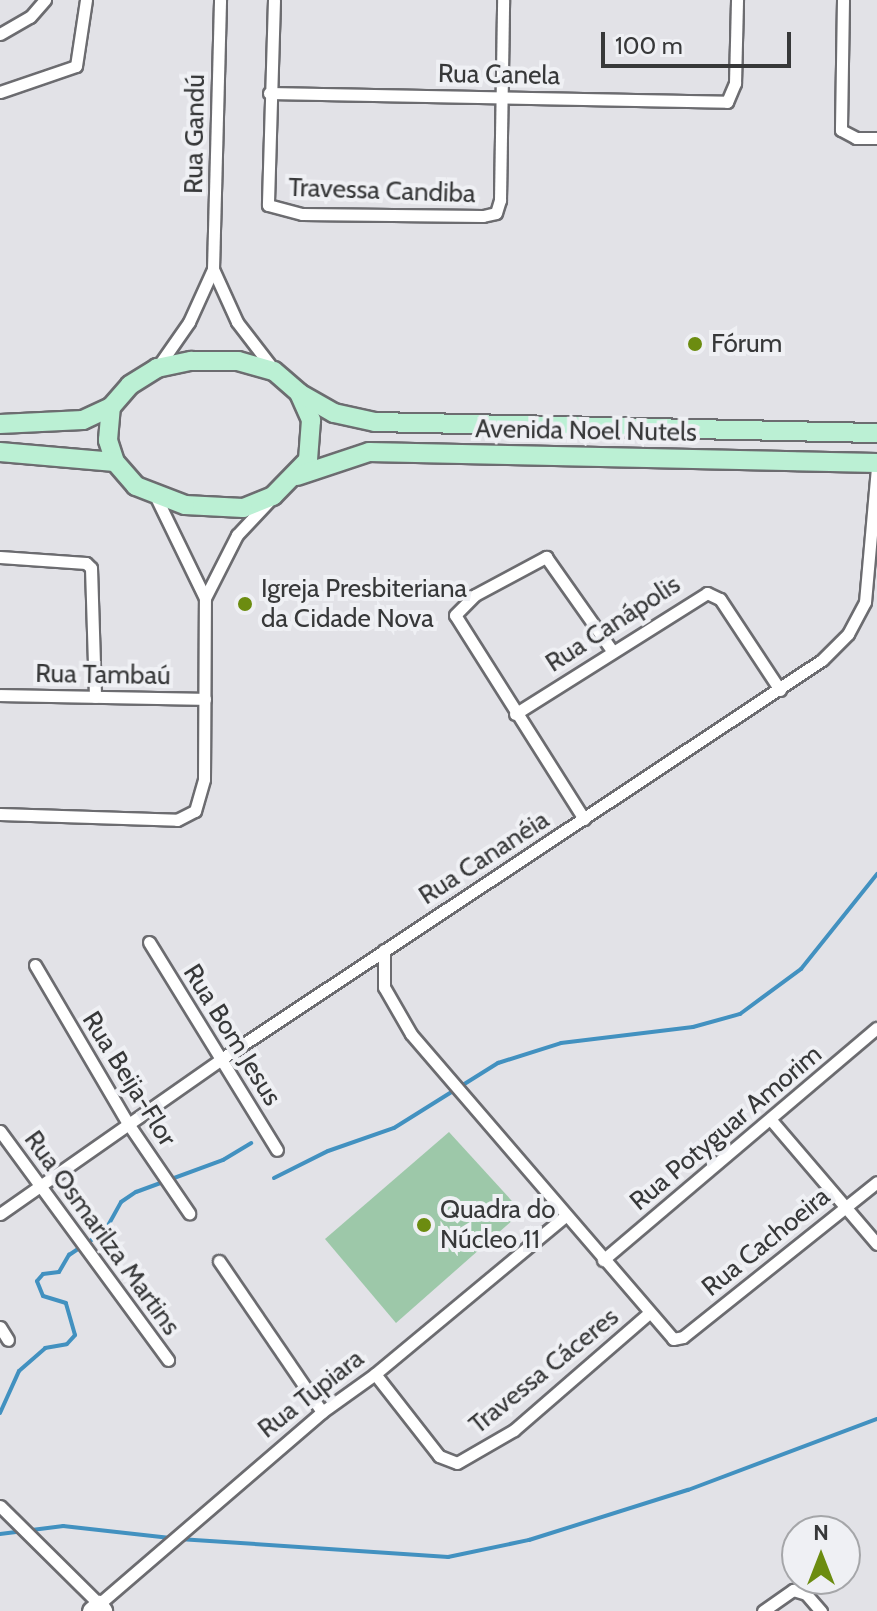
<!DOCTYPE html>
<html>
<head>
<meta charset="utf-8">
<style>
	body { margin:0 }
	#map { position:relative; width:877px; height:1611px; overflow:hidden; background:#e2e2e7; font-family:Cabin,sans-serif }
	div>[style] { position:absolute }
	[style*='--x'] { left:calc(var(--x)*1px); top:calc(var(--y)*1px); width:calc(var(--w)*1px); rotate:calc(var(--a)*1deg) }
	.green>* { inset:0; background:#9dc8a9 }
	.stream>* { height:4px; margin:-2px; padding:0 2px; transform-origin:2px; border-radius:2px; background:#4291c0 }
	.roads { filter:drop-shadow(2px 0 #6c6c70) drop-shadow(-2px 0 #6c6c70) drop-shadow(0 2px #6c6c70) drop-shadow(0 -2px #6c6c70) }
	.street>* { height:11px; margin:-5.5px; padding:0 5.5px; transform-origin:5.5px; border-radius:5.5px; background:#fff }
	.secondary>* { height:16px; margin:-8px; padding:0 8px; transform-origin:8px; border-radius:8px; background:#fff }
	.primary>* { height:18px; margin:-9px; padding:0 9px; transform-origin:9px; border-radius:9px; background:#bbf0d4 }
	.dots>* { width:22px; height:22px; translate:-50% -50%; box-sizing:border-box; border:4px solid #eff0f4; border-radius:50% }
	span { translate:-50% -50%; white-space:nowrap; text-align:center; line-height:1.15; -webkit-text-stroke:8px #eff0f4; paint-order:stroke }
	.street-label { font-size:26px; color:#373839 }
	.poi-label { font-size:26px; color:#373839 }
	.left { translate:0 -50%; text-align:left }
	.north { position:absolute; left:781px; top:1515px; width:80px; height:80px; box-sizing:border-box; background:#eff0f4; border:2px solid #a5a6a9; border-radius:50%; rotate:0deg; font-size:22px; font-weight:700; line-height:32px; text-align:center; color:#373839 }
	.north::after { content:''; display:block; margin:auto; width:28px; height:36px; background:#6c8c10; clip-path:polygon(50% 0,100% 100%,50% 72%,0 100%) }
	.scale { position:absolute; left:601px; top:32px; width:190px; height:36px; box-sizing:border-box; border:4px solid #373839; border-top:0; padding-left:10px; font-size:24px; line-height:28px; white-space:nowrap; color:#373839; -webkit-text-stroke:6px #eff0f4; paint-order:stroke }
</style>
</head>
<body>
<div id="map">
	<div class="green">
		<i style="clip-path:polygon(449px 1132px,522px 1212px,396px 1323px,325px 1239px)"></i>
	</div>
	<div class="stream">
		<i style="--x:274;--y:1178;--w:60;--a:-26.6"></i>
		<i style="--x:328;--y:1151;--w:70;--a:-19.2"></i>
		<i style="--x:394;--y:1128;--w:123;--a:-32"></i>
		<i style="--x:498;--y:1063;--w:66;--a:-17.6"></i>
		<i style="--x:561;--y:1043;--w:133;--a:-6.9"></i>
		<i style="--x:693;--y:1027;--w:49;--a:-15.5"></i>
		<i style="--x:740;--y:1014;--w:76;--a:-36.4"></i>
		<i style="--x:801;--y:969;--w:122;--a:-51.3"></i>
		<i style="--x:0;--y:1413;--w:46;--a:-65.7"></i>
		<i style="--x:19;--y:1371;--w:35;--a:-41"></i>
		<i style="--x:45;--y:1348;--w:22;--a:-10"></i>
		<i style="--x:67;--y:1344;--w:12;--a:-48"></i>
		<i style="--x:75;--y:1335;--w:33;--a:-106"></i>
		<i style="--x:66;--y:1303;--w:24;--a:-163"></i>
		<i style="--x:43;--y:1296;--w:16;--a:-112"></i>
		<i style="--x:37;--y:1281;--w:9;--a:-49"></i>
		<i style="--x:43;--y:1274;--w:16;--a:-7"></i>
		<i style="--x:59;--y:1272;--w:20;--a:-60"></i>
		<i style="--x:69;--y:1255;--w:43;--a:-33.7"></i>
		<i style="--x:105;--y:1231;--w:33;--a:-61"></i>
		<i style="--x:121;--y:1202;--w:18;--a:-34"></i>
		<i style="--x:136;--y:1192;--w:93;--a:-20.2"></i>
		<i style="--x:223;--y:1160;--w:33;--a:-31"></i>
		<i style="--x:0;--y:1534;--w:64;--a:-7.2"></i>
		<i style="--x:63;--y:1526;--w:108;--a:6.4"></i>
		<i style="--x:179;--y:1539;--w:270;--a:3.8"></i>
		<i style="--x:448;--y:1557;--w:83;--a:-11.9"></i>
		<i style="--x:529;--y:1540;--w:167;--a:-17.5"></i>
		<i style="--x:688;--y:1490;--w:202;--a:-20.6"></i>
	</div>
	<div class="roads">
		<div class="street">
			<i style="--x:274;--y:0;--w:205;--a:91.7"></i>
			<i style="--x:268;--y:205;--w:35;--a:15"></i>
			<i style="--x:302;--y:214;--w:181;--a:0.6"></i>
			<i style="--x:483;--y:216;--w:13;--a:-13"></i>
			<i style="--x:496;--y:213;--w:14;--a:-73"></i>
			<i style="--x:500;--y:200;--w:200;--a:-89.1"></i>
			<i style="--x:843;--y:0;--w:130;--a:90.9"></i>
			<i style="--x:841;--y:130;--w:17;--a:28"></i>
			<i style="--x:856;--y:138;--w:21;--a:0"></i>
			<i style="--x:0;--y:34;--w:34;--a:-30"></i>
			<i style="--x:30;--y:17;--w:23;--a:-49"></i>
			<i style="--x:0;--y:92;--w:80;--a:-18.9"></i>
			<i style="--x:76;--y:66;--w:67;--a:-81.4"></i>
			<i style="--x:269;--y:93;--w:458;--a:1.1"></i>
			<i style="--x:727;--y:102;--w:21;--a:-67"></i>
			<i style="--x:735;--y:83;--w:83;--a:-88.6"></i>
			<i style="--x:213;--y:269;--w:58;--a:65.6"></i>
			<i style="--x:237;--y:322;--w:61;--a:52.4"></i>
			<i style="--x:157;--y:368;--w:56;--a:-55.2"></i>
			<i style="--x:189;--y:322;--w:58;--a:-65.6"></i>
			<i style="--x:213;--y:269;--w:269;--a:-88.5"></i>
			<i style="--x:0;--y:557;--w:86;--a:4"></i>
			<i style="--x:86;--y:563;--w:7;--a:45"></i>
			<i style="--x:91;--y:568;--w:129;--a:88.2"></i>
			<i style="--x:205;--y:598;--w:71;--a:-63.1"></i>
			<i style="--x:237;--y:535;--w:45;--a:-46.8"></i>
			<i style="--x:0;--y:695;--w:205;--a:1.1"></i>
			<i style="--x:515;--y:714;--w:227;--a:-32.2"></i>
			<i style="--x:707;--y:593;--w:14;--a:25"></i>
			<i style="--x:720;--y:599;--w:109;--a:56.6"></i>
			<i style="--x:0;--y:814;--w:177;--a:1.9"></i>
			<i style="--x:177;--y:820;--w:20;--a:-27"></i>
			<i style="--x:195;--y:811;--w:33;--a:-74"></i>
			<i style="--x:204;--y:779;--w:181;--a:-89.7"></i>
			<i style="--x:205;--y:598;--w:110;--a:-115.9"></i>
			<i style="--x:584;--y:819;--w:241;--a:-122.3"></i>
			<i style="--x:455;--y:615;--w:28;--a:-45"></i>
			<i style="--x:475;--y:595;--w:81;--a:-28.2"></i>
			<i style="--x:546;--y:557;--w:113;--a:54.8"></i>
			<i style="--x:149;--y:942;--w:244;--a:58.4"></i>
			<i style="--x:384;--y:950;--w:37;--a:90"></i>
			<i style="--x:384;--y:987;--w:54;--a:60.1"></i>
			<i style="--x:411;--y:1034;--w:402;--a:49.3"></i>
			<i style="--x:673;--y:1339;--w:10;--a:-11"></i>
			<i style="--x:683;--y:1337;--w:248;--a:-38.6"></i>
			<i style="--x:35;--y:965;--w:186;--a:59.6"></i>
			<i style="--x:129;--y:1125;--w:107;--a:55.7"></i>
			<i style="--x:771;--y:1120;--w:163;--a:49.5"></i>
			<i style="--x:0;--y:1131;--w:284;--a:53.7"></i>
			<i style="--x:0;--y:1214;--w:270;--a:-35"></i>
			<i style="--x:221;--y:1059;--w:721;--a:-33.58"></i>
			<i style="--x:822;--y:660;--w:37;--a:-45"></i>
			<i style="--x:848;--y:634;--w:36;--a:-62"></i>
			<i style="--x:865;--y:602;--w:136;--a:-84.9"></i>
			<i style="--x:603;--y:1260;--w:359;--a:-40.3"></i>
			<i style="--x:219;--y:1261;--w:183;--a:55.7"></i>
			<i style="--x:0;--y:1327;--w:15;--a:58"></i>
			<i style="--x:375;--y:1374;--w:104;--a:52"></i>
			<i style="--x:439;--y:1456;--w:19;--a:21"></i>
			<i style="--x:457;--y:1463;--w:66;--a:-30.1"></i>
			<i style="--x:514;--y:1430;--w:177;--a:-40.9"></i>
			<i style="--x:0;--y:1506;--w:139;--a:44.7"></i>
			<i style="--x:99;--y:1604;--w:294;--a:-40.7"></i>
			<i style="--x:322;--y:1412;--w:65;--a:-35.6"></i>
			<i style="--x:375;--y:1374;--w:246;--a:-39.7"></i>
			<i style="--x:763;--y:1611;--w:37;--a:-35"></i>
			<i style="--x:793;--y:1590;--w:14;--a:17"></i>
			<i style="--x:806;--y:1594;--w:23;--a:49"></i>
		</div>
		<div class="secondary">
			<i style="--x:91;--y:1611;--w:11;--a:-41"></i>
			<i style="--x:99;--y:1604;--w:9;--a:54"></i>
		</div>
		<div class="primary">
			<i style="--x:191;--y:361;--w:47;--a:0"></i>
			<i style="--x:238;--y:361;--w:37;--a:16"></i>
			<i style="--x:274;--y:371;--w:33;--a:41"></i>
			<i style="--x:299;--y:393;--w:30;--a:66"></i>
			<i style="--x:311;--y:420;--w:40;--a:94.3"></i>
			<i style="--x:308;--y:460;--w:50;--a:134.2"></i>
			<i style="--x:273;--y:496;--w:32;--a:158"></i>
			<i style="--x:243;--y:508;--w:58;--a:-177"></i>
			<i style="--x:185;--y:505;--w:53;--a:-158.8"></i>
			<i style="--x:136;--y:486;--w:32;--a:-131"></i>
			<i style="--x:115;--y:462;--w:23;--a:-108"></i>
			<i style="--x:108;--y:440;--w:33;--a:-85"></i>
			<i style="--x:111;--y:407;--w:29;--a:-49"></i>
			<i style="--x:130;--y:385;--w:32;--a:-32"></i>
			<i style="--x:157;--y:368;--w:35;--a:-12"></i>
			<i style="--x:299;--y:393;--w:40;--a:29.7"></i>
			<i style="--x:334;--y:413;--w:42;--a:12.4"></i>
			<i style="--x:375;--y:422;--w:502;--a:1.26"></i>
			<i style="--x:0;--y:424;--w:83;--a:-2.8"></i>
			<i style="--x:83;--y:420;--w:31;--a:-25"></i>
			<i style="--x:0;--y:452;--w:115;--a:5"></i>
			<i style="--x:297;--y:476;--w:76;--a:-18.4"></i>
			<i style="--x:369;--y:452;--w:508;--a:1.24"></i>
		</div>
	</div>
	<div class="dots">
		<i style="left:695px;top:344px;background:#6c8c10"></i>
		<i style="left:245px;top:604px;background:#6c8c10"></i>
		<i style="left:424px;top:1225px;background:#6c8c10"></i>
	</div>
	<div class="street-label">
		<span style="left:499px;top:75px;rotate:1deg">Rua Canela</span>
		<span style="left:195px;top:134px;rotate:-89deg">Rua Gandú</span>
		<span style="left:382px;top:191px;rotate:2deg">Travessa Candiba</span>
		<span style="left:586px;top:431px;rotate:1deg">Avenida Noel Nutels</span>
		<span style="left:613px;top:624px;rotate:-33deg">Rua Canápolis</span>
		<span style="left:103px;top:675px;rotate:1deg">Rua Tambaú</span>
		<span style="left:484px;top:858px;rotate:-33deg">Rua Cananéia</span>
		<span style="left:232px;top:1035px;rotate:58deg">Rua Bom Jesus</span>
		<span style="left:129px;top:1079px;rotate:58deg">Rua Beija-Flor</span>
		<span style="left:726px;top:1128px;rotate:-40deg">Rua Potyguar Amorim</span>
		<span style="left:102px;top:1233px;rotate:54deg">Rua Osmarilza Martins</span>
		<span style="left:766px;top:1242px;rotate:-39deg">Rua Cachoeira</span>
		<span style="left:544px;top:1371px;rotate:-39deg">Travessa Cáceres</span>
		<span style="left:311px;top:1394px;rotate:-38deg">Rua Tupiara</span>
	</div>
	<div class="poi-label">
		<span class="left" style="left:711px;top:344px">Fórum</span>
		<span class="left" style="left:261px;top:604px">Igreja Presbiteriana<br>da Cidade Nova</span>
		<span class="left" style="left:440px;top:1225px">Quadra do<br>Núcleo 11</span>
	</div>
	<div class="north">N</div>
	<div class="scale">100 m</div>
</div>
</body>
</html>
